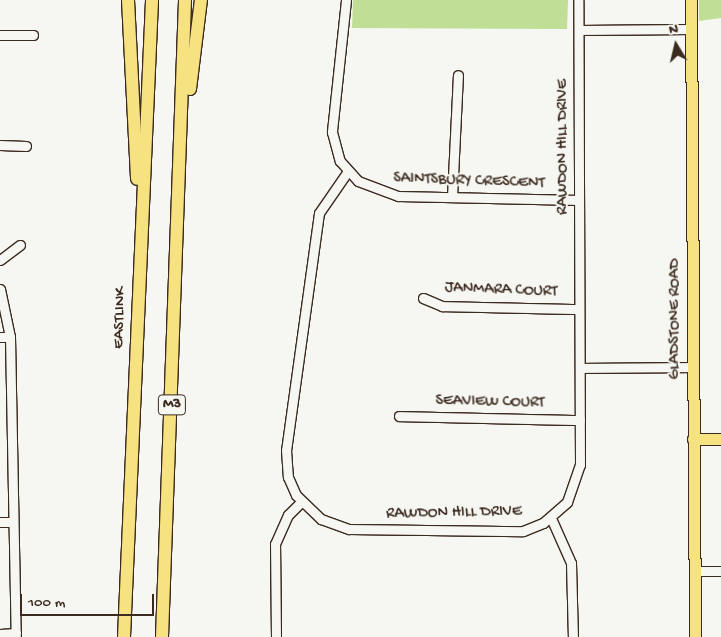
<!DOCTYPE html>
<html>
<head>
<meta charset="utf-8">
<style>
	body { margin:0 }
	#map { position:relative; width:721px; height:637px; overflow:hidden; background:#f6f6f2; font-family:"Gochi Hand",sans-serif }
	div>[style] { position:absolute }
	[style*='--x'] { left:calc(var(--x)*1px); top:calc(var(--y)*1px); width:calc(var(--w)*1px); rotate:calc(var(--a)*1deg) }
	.green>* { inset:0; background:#c1de96 }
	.roads { filter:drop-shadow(1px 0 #3b2a1e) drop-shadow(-1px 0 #3b2a1e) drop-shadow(0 1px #3b2a1e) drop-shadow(0 -1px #3b2a1e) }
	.minor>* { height:9px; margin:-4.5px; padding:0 4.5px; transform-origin:4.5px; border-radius:4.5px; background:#f6f6f2 }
	.major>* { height:11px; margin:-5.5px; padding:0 5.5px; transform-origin:5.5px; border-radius:5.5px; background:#f7e281 }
	.highway>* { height:12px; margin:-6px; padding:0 6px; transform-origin:6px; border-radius:6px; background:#f7e281 }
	span { translate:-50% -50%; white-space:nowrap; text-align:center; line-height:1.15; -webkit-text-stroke:4px #f6f6f2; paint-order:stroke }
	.shield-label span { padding:1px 4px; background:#f6f6f2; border:1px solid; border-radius:4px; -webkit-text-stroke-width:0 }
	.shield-label { font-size:15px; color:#3b2a1e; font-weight:700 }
	.street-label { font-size:16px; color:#3b2a1e }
	.north { position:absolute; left:651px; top:20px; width:50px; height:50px; -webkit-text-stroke:4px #f6f6f2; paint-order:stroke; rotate:351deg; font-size:14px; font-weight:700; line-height:20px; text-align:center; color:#3b2a1e }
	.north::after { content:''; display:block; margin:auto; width:18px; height:22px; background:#3b2a1e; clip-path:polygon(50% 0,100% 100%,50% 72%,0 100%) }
	.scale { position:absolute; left:20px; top:594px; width:134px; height:22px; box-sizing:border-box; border:2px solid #3b2a1e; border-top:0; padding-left:6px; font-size:15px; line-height:18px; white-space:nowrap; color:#3b2a1e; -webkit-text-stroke:4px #f6f6f2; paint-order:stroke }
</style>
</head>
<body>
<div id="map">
	<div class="green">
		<i style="clip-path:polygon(353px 0,568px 0,567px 29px,352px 28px)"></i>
		<i style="clip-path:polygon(699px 0,721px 0,721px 18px,699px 21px)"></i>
	</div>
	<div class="roads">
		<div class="minor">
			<i style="--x:346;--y:0;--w:133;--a:96.1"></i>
			<i style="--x:332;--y:132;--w:30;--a:75"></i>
			<i style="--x:340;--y:161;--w:27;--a:48"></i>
			<i style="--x:358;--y:181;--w:43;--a:20.6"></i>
			<i style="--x:398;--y:196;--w:181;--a:1.3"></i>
			<i style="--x:579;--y:30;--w:112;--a:-0.5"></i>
			<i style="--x:0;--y:35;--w:33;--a:0"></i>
			<i style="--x:0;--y:145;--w:26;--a:2"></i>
			<i style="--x:348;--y:171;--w:51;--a:124.6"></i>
			<i style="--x:319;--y:213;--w:239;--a:97.9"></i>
			<i style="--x:286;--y:450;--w:27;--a:86"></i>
			<i style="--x:288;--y:477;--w:20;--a:66"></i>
			<i style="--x:296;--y:495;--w:35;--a:44"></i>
			<i style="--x:321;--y:519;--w:30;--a:20"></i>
			<i style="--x:349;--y:529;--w:174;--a:0.7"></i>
			<i style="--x:523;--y:531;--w:22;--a:-22"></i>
			<i style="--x:543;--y:523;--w:32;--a:-41"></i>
			<i style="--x:567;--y:502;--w:39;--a:-71"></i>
			<i style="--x:580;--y:465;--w:465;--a:-90.2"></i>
			<i style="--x:452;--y:197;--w:122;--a:-87.2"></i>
			<i style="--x:0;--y:260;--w:25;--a:-37"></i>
			<i style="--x:0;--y:289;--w:49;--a:78.2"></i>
			<i style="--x:10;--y:337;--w:300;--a:88.9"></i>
			<i style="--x:423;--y:298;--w:21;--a:23"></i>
			<i style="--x:442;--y:306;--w:137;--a:1.3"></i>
			<i style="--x:0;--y:337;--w:10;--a:0"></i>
			<i style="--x:581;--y:368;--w:112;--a:-0.5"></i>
			<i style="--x:399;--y:416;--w:181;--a:1.3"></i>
			<i style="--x:551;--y:518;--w:49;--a:66"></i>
			<i style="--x:571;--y:563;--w:74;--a:88.5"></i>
			<i style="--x:0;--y:522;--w:11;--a:0"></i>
			<i style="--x:695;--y:571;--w:26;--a:0"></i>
			<i style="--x:0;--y:634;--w:16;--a:-4"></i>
			<i style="--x:276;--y:637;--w:93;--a:-90.6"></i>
			<i style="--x:275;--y:544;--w:32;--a:-66"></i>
			<i style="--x:288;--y:515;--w:18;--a:-45"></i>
		</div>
		<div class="major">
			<i style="--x:691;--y:0;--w:637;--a:89.64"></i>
			<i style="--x:693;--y:439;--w:28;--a:0"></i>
		</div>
		<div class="highway">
			<i style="--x:128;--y:0;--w:179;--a:87.1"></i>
			<i style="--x:190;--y:89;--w:90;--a:-83"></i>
			<i style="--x:124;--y:637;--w:638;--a:-87.48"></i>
			<i style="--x:162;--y:637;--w:637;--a:-87.93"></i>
		</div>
	</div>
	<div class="shield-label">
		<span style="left:172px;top:405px">M3</span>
	</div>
	<div class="street-label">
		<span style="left:564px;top:147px;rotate:-90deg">RAWDON HILL DRIVE</span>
		<span style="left:469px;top:182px;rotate:2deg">SAINTSBURY CRESCENT</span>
		<span style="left:501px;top:291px;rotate:2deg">JANMARA COURT</span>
		<span style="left:121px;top:318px;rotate:-88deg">EASTLINK</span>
		<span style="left:676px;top:319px;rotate:-90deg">GLADSTONE ROAD</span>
		<span style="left:490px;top:403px;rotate:1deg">SEAVIEW COURT</span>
		<span style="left:454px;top:514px;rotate:-1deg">RAWDON HILL DRIVE</span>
	</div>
	<div class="north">N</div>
	<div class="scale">100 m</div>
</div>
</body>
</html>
